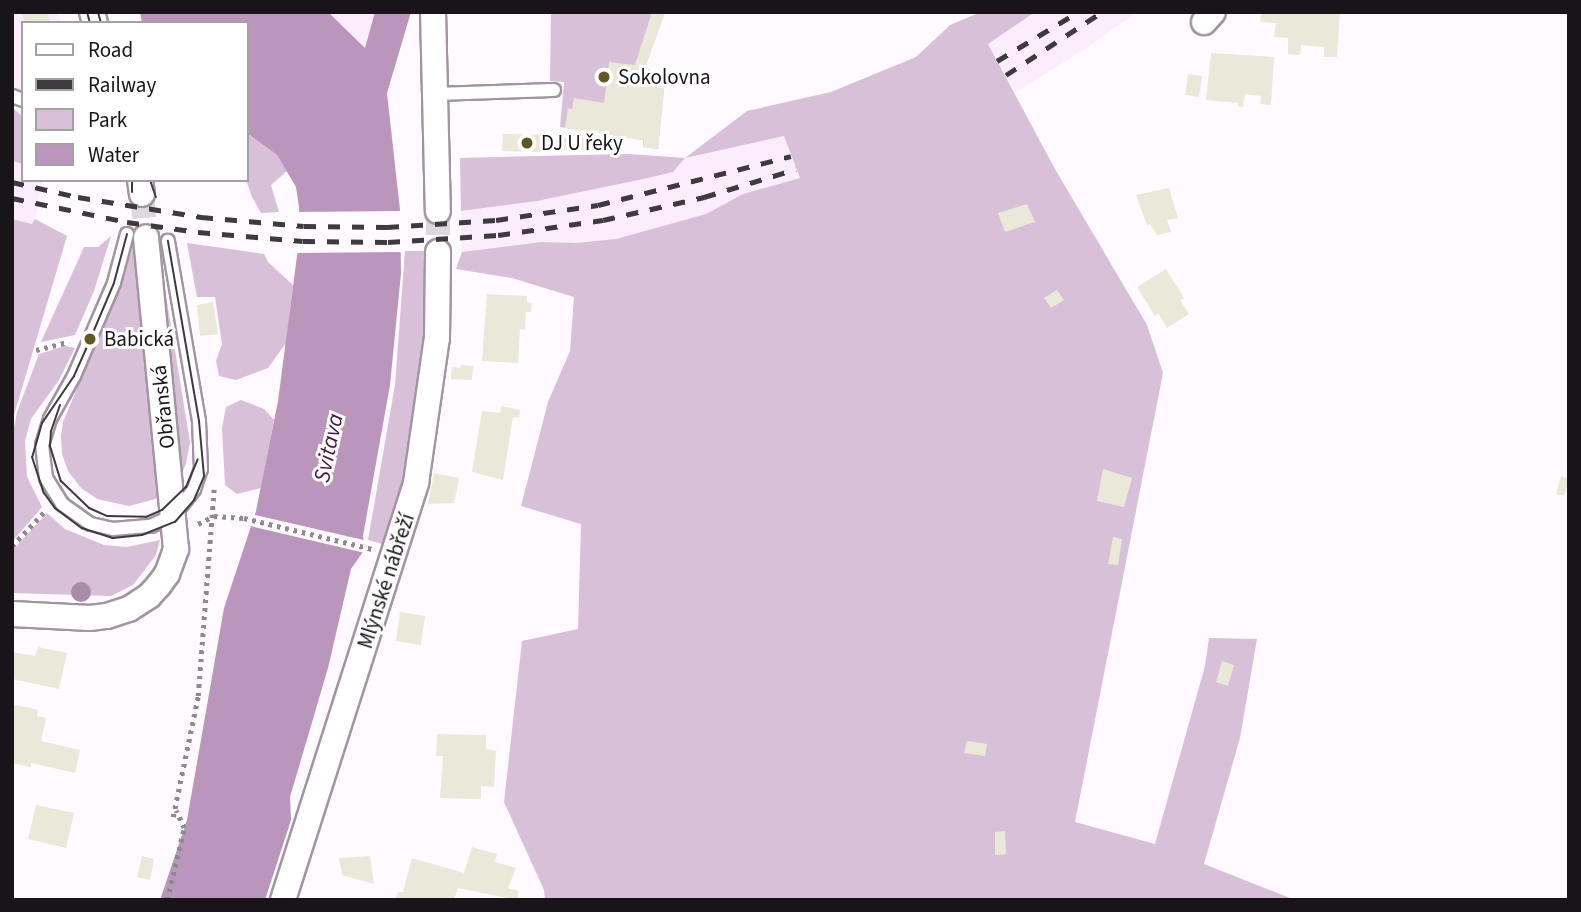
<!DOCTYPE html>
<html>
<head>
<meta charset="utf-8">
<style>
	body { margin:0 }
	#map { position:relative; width:1581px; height:912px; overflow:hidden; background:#fffaff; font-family:"Source Sans 3",sans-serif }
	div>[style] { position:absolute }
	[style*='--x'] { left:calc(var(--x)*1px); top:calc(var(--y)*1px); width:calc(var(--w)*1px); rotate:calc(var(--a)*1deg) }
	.built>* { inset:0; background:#fcedfd }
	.green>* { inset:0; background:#d8c0d9 }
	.water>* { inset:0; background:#ba96bc }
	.pier>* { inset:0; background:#fffaff }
	.building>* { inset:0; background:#eae8d8 }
	.minor-tunnel>* { height:24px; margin-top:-12px; transform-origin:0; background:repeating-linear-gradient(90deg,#dcd8dc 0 24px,transparent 0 36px) }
	.path>* { height:4.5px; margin-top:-2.25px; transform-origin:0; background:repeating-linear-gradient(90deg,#8d898e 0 3.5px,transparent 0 8.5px) }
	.roads { filter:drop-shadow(2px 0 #a195a1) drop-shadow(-2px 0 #a195a1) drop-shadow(0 2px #a195a1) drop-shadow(0 -2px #a195a1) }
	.service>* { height:12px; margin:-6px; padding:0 6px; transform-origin:6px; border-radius:6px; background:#fff }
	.minor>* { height:24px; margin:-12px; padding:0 12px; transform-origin:12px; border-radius:12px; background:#fff }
	.tram>* { height:2px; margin:-1px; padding:0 1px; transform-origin:1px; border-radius:1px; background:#3e3a3f }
	.rail>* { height:5px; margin-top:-2.5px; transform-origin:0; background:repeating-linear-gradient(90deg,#3e3a3f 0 12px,transparent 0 24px) }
	.trees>* { width:20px; height:20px; margin:-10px; border-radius:50%; background:#a88caa }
	.dots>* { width:19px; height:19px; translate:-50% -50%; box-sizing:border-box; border:4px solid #fff; border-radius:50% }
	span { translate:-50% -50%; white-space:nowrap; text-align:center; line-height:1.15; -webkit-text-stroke:6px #fff; paint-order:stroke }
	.poi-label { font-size:21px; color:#181419 }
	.left { translate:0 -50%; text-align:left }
	.street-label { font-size:21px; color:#181419 }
	.water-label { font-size:23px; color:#431646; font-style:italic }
	.frame { position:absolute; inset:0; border:14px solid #181419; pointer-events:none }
	.legend { position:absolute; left:21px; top:21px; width:228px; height:161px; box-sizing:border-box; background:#fff; border:2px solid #a3a1a3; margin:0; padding:9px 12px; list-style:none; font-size:21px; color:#181419 }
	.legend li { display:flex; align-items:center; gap:14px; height:35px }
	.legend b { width:35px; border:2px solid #a3a1a3 }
</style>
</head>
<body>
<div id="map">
	<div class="built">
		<i style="clip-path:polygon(12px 12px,58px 12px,61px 23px,23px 23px,23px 107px,12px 105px)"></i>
		<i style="clip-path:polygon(328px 12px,375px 12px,365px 48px,330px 16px)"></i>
		<i style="clip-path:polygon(981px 12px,1137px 12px,1085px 49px,1016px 92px,988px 44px)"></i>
		<i style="clip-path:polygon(12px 107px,23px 117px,23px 180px,42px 180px,35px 219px,24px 239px,12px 249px)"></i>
		<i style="clip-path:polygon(784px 136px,800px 179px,743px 194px,574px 297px,512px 278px,456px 269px,462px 252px,460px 158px,628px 154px,685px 158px)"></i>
	</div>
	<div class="green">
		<i style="clip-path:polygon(551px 12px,665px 12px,645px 68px,659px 73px,656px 87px,664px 89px,658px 149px,643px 147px,643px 140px,560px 127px,564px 82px,550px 81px)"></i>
		<i style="clip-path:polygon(981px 12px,1035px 12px,988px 44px,1055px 169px,1147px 325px,1163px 373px,1075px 822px,1155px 844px,1205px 666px,1209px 638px,1257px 639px,1240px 738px,1204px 864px,1295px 900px,545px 900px,544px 890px,504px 802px,522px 641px,578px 629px,581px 524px,521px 506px,548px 402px,570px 351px,574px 297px,512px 278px,456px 269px,462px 252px,542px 242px,576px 243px,616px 239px,706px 214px,743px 194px,800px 178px,784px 136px,685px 158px,673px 172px,648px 178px,537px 201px,461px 211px,460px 158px,628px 154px,685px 158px,747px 111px,831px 92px,916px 57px,950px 25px)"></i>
		<i style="clip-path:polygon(12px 107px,23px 117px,23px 164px,12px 161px)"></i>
		<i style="clip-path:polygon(247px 133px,277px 155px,287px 171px,271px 185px,279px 212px,261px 213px,252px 197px,246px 180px)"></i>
		<i style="clip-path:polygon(12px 219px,32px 224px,35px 219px,67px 236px,12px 422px)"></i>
		<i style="clip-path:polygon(111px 236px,94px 291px,75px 335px,41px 342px,84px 247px,98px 247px)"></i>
		<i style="clip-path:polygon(134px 241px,163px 497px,129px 506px,97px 499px,81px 488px,68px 471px,62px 454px,61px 436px,63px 422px,124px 276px)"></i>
		<i style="clip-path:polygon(187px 243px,264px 254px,268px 262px,293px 285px,286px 343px,268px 368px,236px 380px,219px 376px,216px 361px,222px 344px,215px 297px,197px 297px)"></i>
		<i style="clip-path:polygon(405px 251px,430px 251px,426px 391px,390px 546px,368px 540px,395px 385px)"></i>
		<i style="clip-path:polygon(159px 253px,190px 442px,186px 464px,179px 479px)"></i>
		<i style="clip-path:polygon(65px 346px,75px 348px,59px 380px,31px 419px,25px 441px,27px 477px,42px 507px,12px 542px,12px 438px,17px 412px,39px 354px)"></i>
		<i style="clip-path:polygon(241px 400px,264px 409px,274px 420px,261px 488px,237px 494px,225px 485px,222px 428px,226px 407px)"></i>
		<i style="clip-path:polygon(47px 513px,65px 529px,104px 545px,127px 547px,160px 540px,156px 555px,133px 585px,111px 596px,12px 593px,12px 551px)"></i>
	</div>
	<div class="water">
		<i style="clip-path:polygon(140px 12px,328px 12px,365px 48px,375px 12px,411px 12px,387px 93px,400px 210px,401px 273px,390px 385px,363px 536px,365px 549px,351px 569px,328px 668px,290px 797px,291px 820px,265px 900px,160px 900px,187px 820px,224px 608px,256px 511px,278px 401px,300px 233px,299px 207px,296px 187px,277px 155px,247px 133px,247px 23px,142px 23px)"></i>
	</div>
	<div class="pier">
		<i style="clip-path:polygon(404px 211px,403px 252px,294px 253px,296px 212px)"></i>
		<i style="clip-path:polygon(251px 514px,368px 541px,365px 553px,246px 525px)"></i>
	</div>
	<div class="building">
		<i style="clip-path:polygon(22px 12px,47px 12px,50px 23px,25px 23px)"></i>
		<i style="clip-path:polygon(652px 12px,665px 12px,645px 68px,659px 73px,656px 87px,664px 89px,658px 149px,643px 147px,644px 140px,565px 128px,568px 108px,572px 109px,574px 98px,604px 103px,609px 62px,635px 65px)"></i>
		<i style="clip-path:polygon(1261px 12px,1340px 12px,1337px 57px,1324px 57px,1324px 47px,1301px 45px,1300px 55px,1288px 54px,1288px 38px,1274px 37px,1276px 23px,1260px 22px)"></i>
		<i style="clip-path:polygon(1211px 53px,1274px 57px,1271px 105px,1260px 104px,1261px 96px,1245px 94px,1243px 107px,1238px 106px,1238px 103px,1206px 100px)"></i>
		<i style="clip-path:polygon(1188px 74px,1202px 76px,1199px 97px,1185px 95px)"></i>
		<i style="clip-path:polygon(503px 134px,551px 135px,550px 152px,502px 151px)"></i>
		<i style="clip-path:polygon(559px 137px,584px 137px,584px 150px,559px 150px)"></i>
		<i style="clip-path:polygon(1169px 188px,1178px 218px,1167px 220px,1171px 232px,1157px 235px,1150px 224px,1147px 225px,1136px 195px)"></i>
		<i style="clip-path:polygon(1027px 204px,1035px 222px,1005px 232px,998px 213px)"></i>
		<i style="clip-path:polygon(1166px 269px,1184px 298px,1180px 300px,1189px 314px,1167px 328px,1158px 313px,1155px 316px,1137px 287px)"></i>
		<i style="clip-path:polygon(1057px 290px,1064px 300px,1051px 308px,1044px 298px)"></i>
		<i style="clip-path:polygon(487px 294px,527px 296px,527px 302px,532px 303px,531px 312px,526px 312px,525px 330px,520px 329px,518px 363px,482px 361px)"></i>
		<i style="clip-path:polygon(213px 302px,218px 334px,200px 336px,197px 305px)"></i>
		<i style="clip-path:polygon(461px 365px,473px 366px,472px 380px,451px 379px,452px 367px,460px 368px)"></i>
		<i style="clip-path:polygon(501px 406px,520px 410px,519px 418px,513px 417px,503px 480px,472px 472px,482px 411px,500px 413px)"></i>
		<i style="clip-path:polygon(1103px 469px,1132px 478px,1124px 507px,1097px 501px)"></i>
		<i style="clip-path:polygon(434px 473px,459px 478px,454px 503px,428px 504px)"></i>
		<i style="clip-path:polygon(1561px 476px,1569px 479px,1564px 496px,1556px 494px)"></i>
		<i style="clip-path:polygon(1113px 537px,1122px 539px,1118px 565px,1108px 564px)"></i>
		<i style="clip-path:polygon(400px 612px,425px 616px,421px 645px,396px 641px)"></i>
		<i style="clip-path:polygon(38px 647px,67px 653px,59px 689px,12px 679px,12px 652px,35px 656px)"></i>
		<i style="clip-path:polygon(1222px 661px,1234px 665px,1228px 686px,1216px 682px)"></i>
		<i style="clip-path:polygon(12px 704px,38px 710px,37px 716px,46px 718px,41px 741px,80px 750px,75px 773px,31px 763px,31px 767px,12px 763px)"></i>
		<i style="clip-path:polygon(437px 734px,486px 735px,486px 749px,496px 751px,494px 787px,481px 786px,481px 799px,440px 798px,443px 756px,436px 756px)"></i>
		<i style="clip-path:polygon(967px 741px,987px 744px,985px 756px,964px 753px)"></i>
		<i style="clip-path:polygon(36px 805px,74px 813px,66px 848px,28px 839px)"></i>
		<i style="clip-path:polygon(1005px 831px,1006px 854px,995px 855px,995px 832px)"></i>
		<i style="clip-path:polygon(472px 847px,497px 854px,495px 862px,516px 868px,508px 888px,519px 891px,517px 900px,458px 888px,454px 900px,395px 900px,398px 892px,403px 892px,412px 858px,464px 873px)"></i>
		<i style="clip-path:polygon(142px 856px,154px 859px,150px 880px,137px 877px)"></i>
		<i style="clip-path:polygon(370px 856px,374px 884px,342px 875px,339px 858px)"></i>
	</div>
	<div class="minor-tunnel">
		<i style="--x:142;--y:194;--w:43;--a:84.7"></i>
		<i style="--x:438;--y:211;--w:41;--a:90"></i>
	</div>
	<div class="path">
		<i style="--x:36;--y:350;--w:34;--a:-14"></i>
		<i style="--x:198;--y:524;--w:18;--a:-27"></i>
		<i style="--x:214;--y:516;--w:30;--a:4"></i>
		<i style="--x:244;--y:518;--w:132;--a:13.6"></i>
		<i style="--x:12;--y:546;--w:48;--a:-46.7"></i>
		<i style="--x:173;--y:817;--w:124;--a:-78.3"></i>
		<i style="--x:198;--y:696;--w:207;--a:-85.6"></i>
		<i style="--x:167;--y:900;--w:74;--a:-76.7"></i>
		<i style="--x:184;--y:828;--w:19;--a:-115"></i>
	</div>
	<div class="roads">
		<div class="service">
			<i style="--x:435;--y:94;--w:119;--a:-1.9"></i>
			<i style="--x:12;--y:96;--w:12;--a:20"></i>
			<i style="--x:127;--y:234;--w:51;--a:104.9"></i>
			<i style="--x:114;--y:283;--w:101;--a:113.3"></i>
			<i style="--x:74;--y:376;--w:49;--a:119.2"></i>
			<i style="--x:50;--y:419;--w:27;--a:107"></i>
			<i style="--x:42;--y:445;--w:33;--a:83"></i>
			<i style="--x:46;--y:478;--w:31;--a:58"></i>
			<i style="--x:62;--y:504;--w:35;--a:35"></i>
			<i style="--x:91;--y:524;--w:23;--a:13"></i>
			<i style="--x:113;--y:529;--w:38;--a:-5"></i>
			<i style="--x:151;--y:526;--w:25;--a:-26"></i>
			<i style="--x:174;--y:515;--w:33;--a:-52"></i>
			<i style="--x:194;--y:489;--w:21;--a:-71"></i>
			<i style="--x:201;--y:469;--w:48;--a:-92.4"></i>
			<i style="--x:199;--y:421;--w:183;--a:-99.8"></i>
		</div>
		<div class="minor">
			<i style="--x:92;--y:12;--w:11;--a:75"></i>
			<i style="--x:433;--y:12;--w:199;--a:88.6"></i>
			<i style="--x:1204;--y:22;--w:13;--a:-48"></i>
			<i style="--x:140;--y:180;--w:14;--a:82"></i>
			<i style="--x:12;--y:614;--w:78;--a:2.9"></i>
			<i style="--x:90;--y:618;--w:17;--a:-7"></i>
			<i style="--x:107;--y:616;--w:23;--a:-18"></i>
			<i style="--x:129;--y:609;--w:24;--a:-33"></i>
			<i style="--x:149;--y:596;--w:15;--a:-48"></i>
			<i style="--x:159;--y:585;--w:14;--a:-54"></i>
			<i style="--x:167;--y:574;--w:27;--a:-70"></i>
			<i style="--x:176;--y:549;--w:313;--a:-95.5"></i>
			<i style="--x:283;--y:900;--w:438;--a:-72.3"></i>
			<i style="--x:416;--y:483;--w:147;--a:-81.8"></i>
			<i style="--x:437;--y:338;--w:86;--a:-89.3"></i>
		</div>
	</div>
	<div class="tram">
		<i style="--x:87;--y:12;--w:11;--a:75"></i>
		<i style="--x:98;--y:12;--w:11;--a:75"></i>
		<i style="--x:150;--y:180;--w:18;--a:71"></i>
		<i style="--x:132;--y:192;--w:12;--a:-90"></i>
		<i style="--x:127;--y:234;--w:51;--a:104.9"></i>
		<i style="--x:114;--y:283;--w:72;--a:113"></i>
		<i style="--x:86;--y:349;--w:30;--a:114"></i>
		<i style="--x:74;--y:376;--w:57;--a:124.2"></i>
		<i style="--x:42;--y:423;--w:35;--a:106"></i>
		<i style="--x:32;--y:457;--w:38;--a:72"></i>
		<i style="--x:44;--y:493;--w:19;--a:54"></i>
		<i style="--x:55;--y:508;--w:34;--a:37"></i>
		<i style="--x:82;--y:528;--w:33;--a:18"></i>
		<i style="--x:113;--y:538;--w:29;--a:-6"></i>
		<i style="--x:142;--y:535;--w:35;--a:-22"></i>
		<i style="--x:175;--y:522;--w:29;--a:-49"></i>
		<i style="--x:194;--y:500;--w:26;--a:-67"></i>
		<i style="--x:204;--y:476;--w:55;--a:-95.2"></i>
		<i style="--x:199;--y:421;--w:183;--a:-99.8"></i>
		<i style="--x:60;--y:405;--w:28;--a:109"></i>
		<i style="--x:51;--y:431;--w:15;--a:94"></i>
		<i style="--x:50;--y:446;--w:37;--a:73"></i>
		<i style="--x:61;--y:481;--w:39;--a:44"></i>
		<i style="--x:89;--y:508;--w:20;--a:24"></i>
		<i style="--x:107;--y:516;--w:39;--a:1"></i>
		<i style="--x:146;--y:517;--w:17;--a:-24"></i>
		<i style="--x:162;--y:510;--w:33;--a:-44"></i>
		<i style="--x:186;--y:487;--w:30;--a:-67"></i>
	</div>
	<div class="rail">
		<i style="--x:997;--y:61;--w:95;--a:-31.2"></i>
		<i style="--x:1006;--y:75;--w:115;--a:-33.3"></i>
		<i style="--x:12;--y:182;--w:68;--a:12.8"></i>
		<i style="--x:78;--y:197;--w:125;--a:9.2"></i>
		<i style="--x:201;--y:217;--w:103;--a:5"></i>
		<i style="--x:304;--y:226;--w:83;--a:0.7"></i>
		<i style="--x:387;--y:227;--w:109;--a:-3.7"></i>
		<i style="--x:496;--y:220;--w:103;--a:-8.4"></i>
		<i style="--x:598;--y:205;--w:199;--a:-14.2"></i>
		<i style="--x:12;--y:198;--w:117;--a:11.8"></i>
		<i style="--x:127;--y:222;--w:72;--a:8"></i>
		<i style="--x:198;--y:232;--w:105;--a:4.9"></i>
		<i style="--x:303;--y:241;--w:85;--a:0.7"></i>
		<i style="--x:388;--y:242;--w:110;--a:-3.6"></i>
		<i style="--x:498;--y:235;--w:106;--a:-8.1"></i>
		<i style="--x:603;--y:220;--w:104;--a:-12.8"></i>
		<i style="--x:704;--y:197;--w:96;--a:-16.9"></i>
	</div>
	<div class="trees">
		<i style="left:81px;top:592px"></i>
	</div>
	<div class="dots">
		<i style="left:604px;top:77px;background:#5f5824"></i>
		<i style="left:527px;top:143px;background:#5f5824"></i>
		<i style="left:90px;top:339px;background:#5f5824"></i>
	</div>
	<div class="poi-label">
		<span class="left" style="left:618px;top:77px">Sokolovna</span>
		<span class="left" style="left:541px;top:143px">DJ U řeky</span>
		<span class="left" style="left:104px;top:339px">Babická</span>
	</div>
	<div class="street-label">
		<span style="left:163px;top:407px;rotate:-96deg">Obřanská</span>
		<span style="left:386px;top:581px;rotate:-72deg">Mlýnské nábřeží</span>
	</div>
	<div class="water-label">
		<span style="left:329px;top:448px;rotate:-78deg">Svitava</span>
	</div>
	<div class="frame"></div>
	<ul class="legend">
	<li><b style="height:9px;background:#fff"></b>Road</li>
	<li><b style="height:9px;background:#3e3a3f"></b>Railway</li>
	<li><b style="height:19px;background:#d8c0d9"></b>Park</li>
	<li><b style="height:19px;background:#ba96bc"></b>Water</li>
	</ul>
</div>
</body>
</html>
